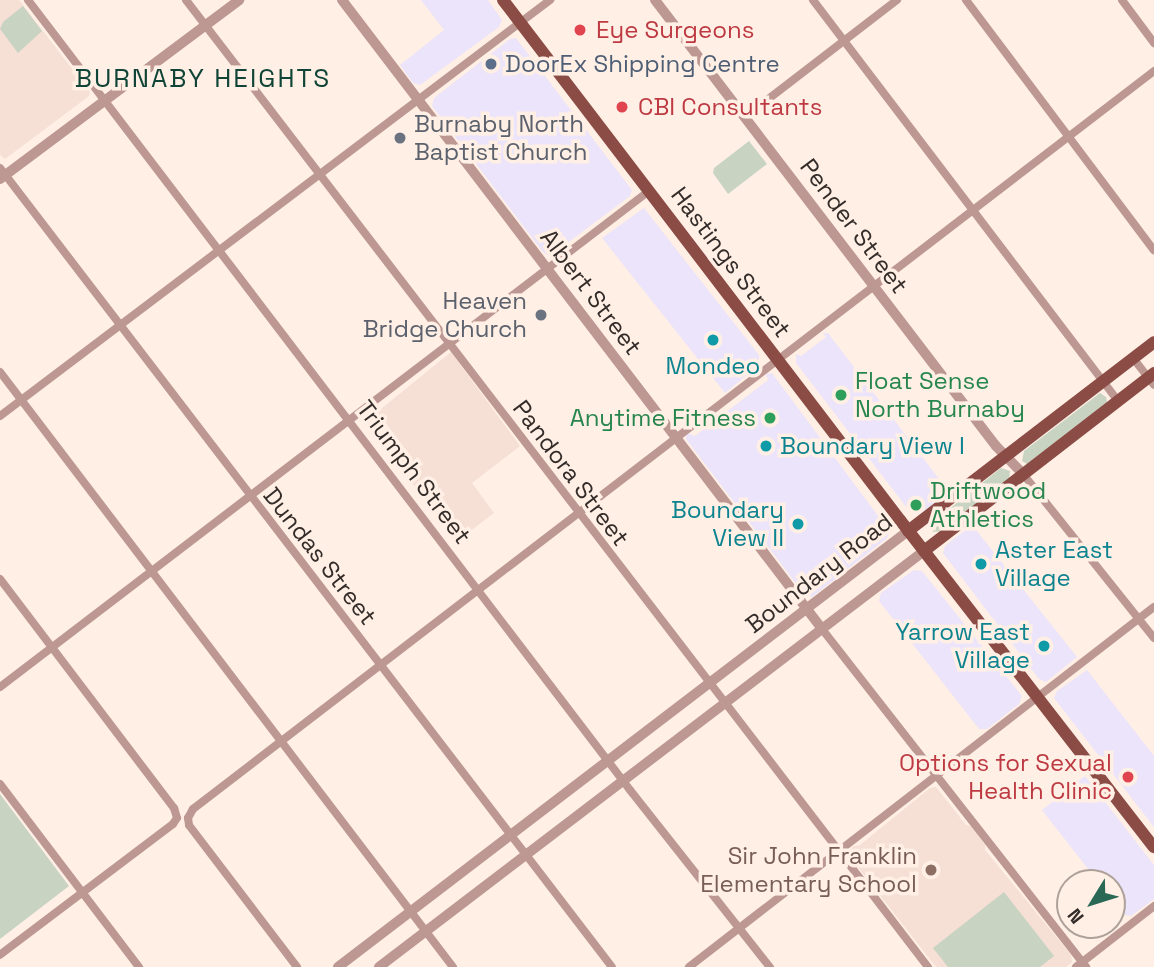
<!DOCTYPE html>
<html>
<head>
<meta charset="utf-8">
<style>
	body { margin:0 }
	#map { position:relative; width:1154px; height:967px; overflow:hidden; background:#ffefe5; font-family:"Space Grotesk",sans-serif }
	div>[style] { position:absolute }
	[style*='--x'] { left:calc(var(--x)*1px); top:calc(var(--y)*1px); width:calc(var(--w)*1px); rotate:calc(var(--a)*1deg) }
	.commercial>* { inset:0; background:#ebe4fa }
	.education>* { inset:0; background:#f6dfd4 }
	.green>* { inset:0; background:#c8d3c2 }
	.minor>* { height:8px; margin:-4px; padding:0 4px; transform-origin:4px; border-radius:4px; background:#bd9893 }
	.tertiary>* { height:10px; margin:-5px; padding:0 5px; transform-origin:5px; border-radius:5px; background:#bd9893 }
	.primary>* { height:12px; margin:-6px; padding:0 6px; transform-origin:6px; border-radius:6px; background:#8b4c45 }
	.dots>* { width:19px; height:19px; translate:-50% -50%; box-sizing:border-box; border:4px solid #ffefe5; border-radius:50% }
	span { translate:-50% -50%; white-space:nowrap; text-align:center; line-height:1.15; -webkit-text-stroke:7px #ffefe5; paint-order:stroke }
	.health-label { font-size:24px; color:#be3a42 }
	.left { translate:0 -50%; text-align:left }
	.right { translate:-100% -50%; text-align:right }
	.service-label { font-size:24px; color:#4e5e75 }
	.worship-label { font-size:24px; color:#5b616d }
	.street-label { font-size:24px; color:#332c29 }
	.culture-label { font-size:24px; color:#0d838f }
	.leisure-label { font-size:24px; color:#27864d }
	.education-label { font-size:24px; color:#785e54 }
	.neighbourhood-label { font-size:26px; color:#0f4436; letter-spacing:2px }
	.north { position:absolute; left:1056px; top:869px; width:70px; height:70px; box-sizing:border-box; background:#ffefe5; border:2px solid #ada19a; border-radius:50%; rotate:232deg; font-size:19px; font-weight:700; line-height:28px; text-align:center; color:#332c29 }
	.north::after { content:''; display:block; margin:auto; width:24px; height:32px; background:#286855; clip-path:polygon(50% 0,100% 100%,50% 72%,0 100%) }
</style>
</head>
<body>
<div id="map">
	<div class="commercial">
		<i style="clip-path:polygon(421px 0,488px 0,502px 20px,499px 27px,420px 85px,413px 83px,400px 65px,444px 30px)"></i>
		<i style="clip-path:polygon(516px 38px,632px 190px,630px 196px,550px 256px,543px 252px,432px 106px,434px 98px,510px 39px)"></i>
		<i style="clip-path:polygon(644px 208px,759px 355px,759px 365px,725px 393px,602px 238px)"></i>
		<i style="clip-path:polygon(823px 333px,828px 333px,949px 492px,920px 514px,910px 512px,796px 363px,796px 354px,801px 356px,826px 337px)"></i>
		<i style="clip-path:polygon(772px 373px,890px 532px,887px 538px,812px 597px,804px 594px,686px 439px,687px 433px,695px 436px,768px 380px,766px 374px)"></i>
		<i style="clip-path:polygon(972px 525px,1077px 657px,1046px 682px,1039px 679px,943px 553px,945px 546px)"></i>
		<i style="clip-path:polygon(914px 570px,922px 571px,1022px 696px,1019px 704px,987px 729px,979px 729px,879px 601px,881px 593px)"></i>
		<i style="clip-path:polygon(1087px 670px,1154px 756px,1154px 827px,1054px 698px,1057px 691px)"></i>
		<i style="clip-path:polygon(1085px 776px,1154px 865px,1154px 899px,1131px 916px,1123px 915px,1112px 900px,1112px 883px,1099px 883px,1042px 810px)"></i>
	</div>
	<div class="education">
		<i style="clip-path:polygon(0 0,19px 0,90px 92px,89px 96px,5px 159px,0 155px)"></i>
		<i style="clip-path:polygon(451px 352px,520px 446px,472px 483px,494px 513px,457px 541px,365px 422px)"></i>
		<i style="clip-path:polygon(936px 787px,966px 825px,971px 826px,985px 845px,985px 850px,1071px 955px,1072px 962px,1066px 967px,936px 967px,850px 857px,852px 847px,860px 845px,930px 788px)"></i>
	</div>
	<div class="green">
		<i style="clip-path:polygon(23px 6px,42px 31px,18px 53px,0 29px,3px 22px)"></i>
		<i style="clip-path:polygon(749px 141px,767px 164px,728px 194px,713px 173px,714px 168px)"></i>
		<i style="clip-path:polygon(1100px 393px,1106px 397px,1107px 402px,1027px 464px,1022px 461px,1024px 451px)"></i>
		<i style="clip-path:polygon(1001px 468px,1010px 471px,1009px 480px,942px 531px,933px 532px,932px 527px,939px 517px)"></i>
		<i style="clip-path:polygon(0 794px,69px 886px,0 939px)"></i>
		<i style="clip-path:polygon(1004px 892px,1054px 956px,1040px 967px,948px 967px,933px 948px)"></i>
	</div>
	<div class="minor">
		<i style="--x:28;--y:0;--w:993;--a:52.69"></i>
		<i style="--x:630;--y:790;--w:226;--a:51.7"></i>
		<i style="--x:186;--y:0;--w:1219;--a:52.5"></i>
		<i style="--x:813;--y:0;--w:504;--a:52.74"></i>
		<i style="--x:966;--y:0;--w:313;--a:53.1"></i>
		<i style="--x:1122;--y:0;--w:54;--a:53.3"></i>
		<i style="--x:745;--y:117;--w:192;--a:-37.6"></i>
		<i style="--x:0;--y:168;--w:1006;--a:52.55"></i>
		<i style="--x:1133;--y:358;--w:34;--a:52"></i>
		<i style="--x:0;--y:372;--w:748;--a:52.72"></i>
		<i style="--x:0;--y:416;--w:690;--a:-37.1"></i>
		<i style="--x:1023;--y:474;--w:210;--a:51.4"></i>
		<i style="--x:0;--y:579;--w:288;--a:52.8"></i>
		<i style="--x:174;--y:808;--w:10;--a:73"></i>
		<i style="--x:177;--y:818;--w:7;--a:124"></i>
		<i style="--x:173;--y:824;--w:217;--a:142.9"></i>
		<i style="--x:822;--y:629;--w:429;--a:52"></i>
		<i style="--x:0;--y:687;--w:817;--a:-37.39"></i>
		<i style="--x:0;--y:784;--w:230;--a:52.8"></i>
		<i style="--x:297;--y:967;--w:178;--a:-127.3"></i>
		<i style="--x:189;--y:825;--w:7;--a:-98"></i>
		<i style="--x:188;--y:818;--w:10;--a:-61"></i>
		<i style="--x:193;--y:809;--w:1212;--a:-37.52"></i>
		<i style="--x:689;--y:967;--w:588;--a:-37.75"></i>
		<i style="--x:1076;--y:967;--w:99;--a:-38"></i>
	</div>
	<div class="tertiary">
		<i style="--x:342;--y:0;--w:791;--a:52.65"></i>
		<i style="--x:655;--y:0;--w:561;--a:52.6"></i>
		<i style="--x:996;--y:446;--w:39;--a:46"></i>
		<i style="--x:0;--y:179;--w:299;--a:-36.8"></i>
		<i style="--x:338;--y:967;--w:718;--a:-37.41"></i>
		<i style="--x:379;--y:967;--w:686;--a:-37.35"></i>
	</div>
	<div class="primary">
		<i style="--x:503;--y:0;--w:654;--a:52.64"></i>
		<i style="--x:900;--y:520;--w:414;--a:52.2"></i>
		<i style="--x:908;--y:531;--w:310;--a:-37.5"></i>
		<i style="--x:924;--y:551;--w:291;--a:-37.7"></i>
	</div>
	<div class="dots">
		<i style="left:580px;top:30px;background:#e0444e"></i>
		<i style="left:491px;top:64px;background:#5c6f8a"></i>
		<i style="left:622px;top:107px;background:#e0444e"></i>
		<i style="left:400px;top:138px;background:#6b7280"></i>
		<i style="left:541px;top:315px;background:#6b7280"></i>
		<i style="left:713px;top:340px;background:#0f9aa8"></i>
		<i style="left:841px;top:395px;background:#2e9e5b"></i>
		<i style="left:770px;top:418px;background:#2e9e5b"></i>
		<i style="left:766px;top:446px;background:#0f9aa8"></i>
		<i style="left:916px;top:505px;background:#2e9e5b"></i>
		<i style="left:798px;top:524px;background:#0f9aa8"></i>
		<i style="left:981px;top:564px;background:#0f9aa8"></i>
		<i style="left:1044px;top:646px;background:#0f9aa8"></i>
		<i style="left:1128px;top:777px;background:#e0444e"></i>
		<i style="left:931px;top:870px;background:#8d6e63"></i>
	</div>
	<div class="health-label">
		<span class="left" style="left:596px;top:30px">Eye Surgeons</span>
		<span class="left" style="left:638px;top:107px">CBI Consultants</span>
		<span class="right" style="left:1112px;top:777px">Options for Sexual<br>Health Clinic</span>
	</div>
	<div class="service-label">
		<span class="left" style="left:505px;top:64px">DoorEx Shipping Centre</span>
	</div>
	<div class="worship-label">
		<span class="left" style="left:414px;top:138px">Burnaby North<br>Baptist Church</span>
		<span class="right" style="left:527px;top:315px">Heaven<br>Bridge Church</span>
	</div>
	<div class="street-label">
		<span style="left:854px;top:226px;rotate:53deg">Pender Street</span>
		<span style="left:731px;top:262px;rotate:53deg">Hastings Street</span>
		<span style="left:591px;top:292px;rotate:53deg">Albert Street</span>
		<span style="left:414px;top:472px;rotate:53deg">Triumph Street</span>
		<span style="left:571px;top:473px;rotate:53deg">Pandora Street</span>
		<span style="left:320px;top:556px;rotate:52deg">Dundas Street</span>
		<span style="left:819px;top:573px;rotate:-38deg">Boundary Road</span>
	</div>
	<div class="culture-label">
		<span style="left:713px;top:366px">Mondeo</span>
		<span class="left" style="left:780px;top:446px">Boundary View I</span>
		<span class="right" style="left:784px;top:524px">Boundary<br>View II</span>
		<span class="left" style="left:995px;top:564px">Aster East<br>Village</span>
		<span class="right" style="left:1030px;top:646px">Yarrow East<br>Village</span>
	</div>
	<div class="leisure-label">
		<span class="left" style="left:855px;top:395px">Float Sense<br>North Burnaby</span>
		<span class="right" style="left:756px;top:418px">Anytime Fitness</span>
		<span class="left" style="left:930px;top:505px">Driftwood<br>Athletics</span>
	</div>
	<div class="education-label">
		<span class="right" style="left:917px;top:870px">Sir John Franklin<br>Elementary School</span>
	</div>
	<div class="neighbourhood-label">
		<span style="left:203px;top:79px">BURNABY HEIGHTS</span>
	</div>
	<div class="north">N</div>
</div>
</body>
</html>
